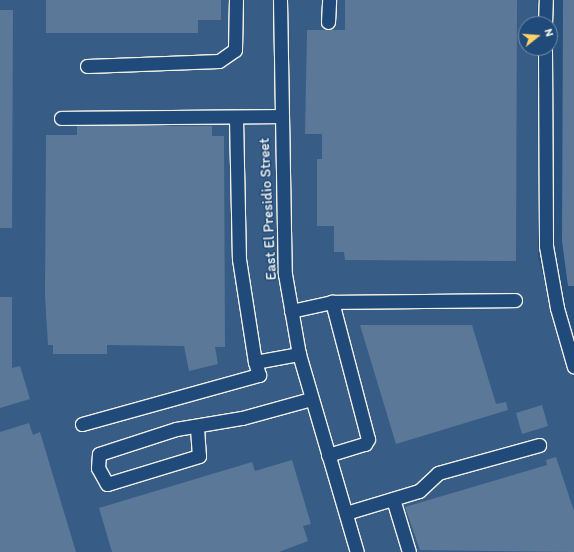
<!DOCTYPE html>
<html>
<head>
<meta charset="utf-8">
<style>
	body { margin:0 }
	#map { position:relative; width:574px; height:552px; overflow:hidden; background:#28517e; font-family:Itim,sans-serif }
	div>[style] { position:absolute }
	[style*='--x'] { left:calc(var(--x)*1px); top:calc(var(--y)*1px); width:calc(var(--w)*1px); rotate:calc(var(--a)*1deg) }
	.built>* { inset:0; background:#375d86 }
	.building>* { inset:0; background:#5b7899 }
	.roads { filter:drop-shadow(1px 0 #f4f1e8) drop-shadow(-1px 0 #f4f1e8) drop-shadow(0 1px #f4f1e8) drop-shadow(0 -1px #f4f1e8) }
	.minor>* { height:13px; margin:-6.5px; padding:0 6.5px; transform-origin:6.5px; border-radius:6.5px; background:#1f4a7a }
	span { translate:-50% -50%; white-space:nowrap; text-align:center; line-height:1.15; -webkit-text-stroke:3px #1f4a7a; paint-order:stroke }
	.street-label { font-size:15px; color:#f4f1e8 }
	.north { position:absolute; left:518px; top:16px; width:40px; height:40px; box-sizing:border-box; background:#1f4a7a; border:1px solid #748da6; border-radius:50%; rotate:73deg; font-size:11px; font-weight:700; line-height:16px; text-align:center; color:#f4f1e8 }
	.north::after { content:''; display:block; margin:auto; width:14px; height:18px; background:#ffd166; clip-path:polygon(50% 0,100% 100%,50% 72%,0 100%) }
</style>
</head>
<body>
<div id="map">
	<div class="built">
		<i style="clip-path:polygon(0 0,537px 0,537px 24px,526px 24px,526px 48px,537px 48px,538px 258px,574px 380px,574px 552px,0 552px)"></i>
	</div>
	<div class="building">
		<i style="clip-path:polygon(46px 0,221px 0,221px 20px,198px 20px,198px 33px,46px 33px)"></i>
		<i style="clip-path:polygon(345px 0,517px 0,516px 261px,345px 260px,344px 252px,334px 252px,334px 226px,317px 226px,317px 159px,322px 159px,322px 134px,305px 134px,307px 30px,345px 30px)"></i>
		<i style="clip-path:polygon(563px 0,574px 0,574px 286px,568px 286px,562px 241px)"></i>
		<i style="clip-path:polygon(0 10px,13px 10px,12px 228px,0 228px)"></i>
		<i style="clip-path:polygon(77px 126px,212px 126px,212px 136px,224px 136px,225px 347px,215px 347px,218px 364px,189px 371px,184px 346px,107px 345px,107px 354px,53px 354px,53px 345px,48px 345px,45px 296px,46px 135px,77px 135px)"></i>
		<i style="clip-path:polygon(0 297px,12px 297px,12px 368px,20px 366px,30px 399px,0 408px)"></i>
		<i style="clip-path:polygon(360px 325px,472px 325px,496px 404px,506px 402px,508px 410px,396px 444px)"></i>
		<i style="clip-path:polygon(542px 405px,548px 426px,522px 434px,516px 413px)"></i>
		<i style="clip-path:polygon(29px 423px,33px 435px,40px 432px,76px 552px,0 552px,0 432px)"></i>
		<i style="clip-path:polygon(556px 457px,574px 511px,574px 552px,420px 550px,405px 507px,547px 465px,546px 460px)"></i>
		<i style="clip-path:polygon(292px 460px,311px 524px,303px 526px,308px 541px,279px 552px,112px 552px,99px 508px,252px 462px,255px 471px)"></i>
	</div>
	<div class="roads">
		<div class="minor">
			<i style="--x:280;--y:0;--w:274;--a:89"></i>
			<i style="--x:285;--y:274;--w:81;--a:80.1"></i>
			<i style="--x:299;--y:354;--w:206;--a:73.7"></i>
			<i style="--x:328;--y:22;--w:22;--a:-87"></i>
			<i style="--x:545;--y:24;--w:24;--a:-88"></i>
			<i style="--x:545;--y:48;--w:198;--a:89.7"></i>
			<i style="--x:546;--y:246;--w:63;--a:79.9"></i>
			<i style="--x:557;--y:308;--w:61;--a:73.9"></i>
			<i style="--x:87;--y:66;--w:132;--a:-2.2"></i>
			<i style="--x:219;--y:61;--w:19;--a:-35"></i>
			<i style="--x:235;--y:50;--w:50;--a:-88.9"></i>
			<i style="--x:61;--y:118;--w:219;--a:-0.5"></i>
			<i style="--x:236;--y:118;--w:141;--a:88.8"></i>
			<i style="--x:239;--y:259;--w:104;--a:81.2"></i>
			<i style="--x:255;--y:362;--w:45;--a:-10.3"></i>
			<i style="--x:291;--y:311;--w:42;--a:-12.4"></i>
			<i style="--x:332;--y:302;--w:183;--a:-0.6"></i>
			<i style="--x:82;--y:424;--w:184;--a:-15.5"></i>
			<i style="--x:259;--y:375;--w:14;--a:-107"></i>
			<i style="--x:197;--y:428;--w:28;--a:86"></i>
			<i style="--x:199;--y:456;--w:96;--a:163.1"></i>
			<i style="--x:107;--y:484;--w:18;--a:-119"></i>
			<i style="--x:98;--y:468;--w:14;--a:-86"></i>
			<i style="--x:99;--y:454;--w:81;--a:-18"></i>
			<i style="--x:176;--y:429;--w:67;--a:-9.5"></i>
			<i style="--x:242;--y:418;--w:72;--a:-15.4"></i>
			<i style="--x:328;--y:455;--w:39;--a:-17"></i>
			<i style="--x:365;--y:444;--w:6;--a:-59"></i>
			<i style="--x:368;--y:439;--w:142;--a:-104.7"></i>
			<i style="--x:393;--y:499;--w:55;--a:73.2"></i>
			<i style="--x:346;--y:513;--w:76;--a:-16.8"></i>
			<i style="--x:419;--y:491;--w:26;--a:-43"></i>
			<i style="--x:438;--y:473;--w:105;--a:-15.5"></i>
		</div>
	</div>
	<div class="street-label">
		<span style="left:268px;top:209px;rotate:-93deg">East El Presidio Street</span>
	</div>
	<div class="north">N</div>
</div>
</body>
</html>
